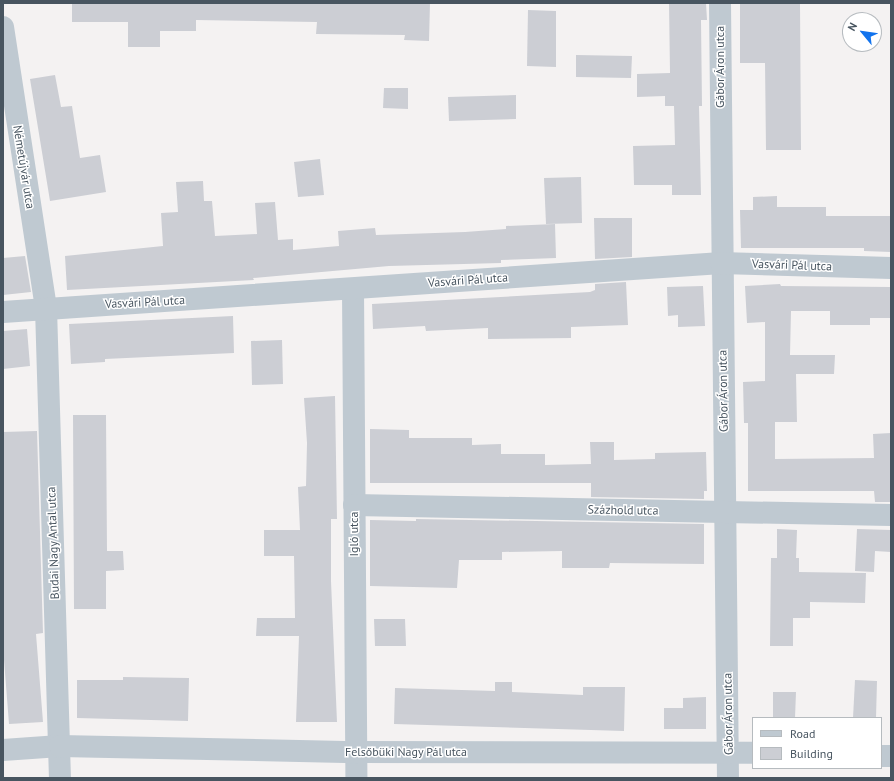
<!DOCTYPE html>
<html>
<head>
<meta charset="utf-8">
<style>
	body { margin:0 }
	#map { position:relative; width:894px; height:781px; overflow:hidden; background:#f4f2f2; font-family:"PT Sans",sans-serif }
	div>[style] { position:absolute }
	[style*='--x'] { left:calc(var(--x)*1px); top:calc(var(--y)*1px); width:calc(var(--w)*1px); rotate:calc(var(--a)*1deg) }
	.building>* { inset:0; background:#ccced4 }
	.minor>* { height:22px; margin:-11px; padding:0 11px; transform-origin:11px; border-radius:11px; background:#bfc9d1 }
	span { translate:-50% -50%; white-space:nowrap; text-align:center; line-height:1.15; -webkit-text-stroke:3px #fff; paint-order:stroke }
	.street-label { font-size:12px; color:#485560 }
	.frame { position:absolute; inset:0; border:4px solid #485560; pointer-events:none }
	.legend { position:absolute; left:752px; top:717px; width:130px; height:52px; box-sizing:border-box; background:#fff; border:1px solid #b6bbbf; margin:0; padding:5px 7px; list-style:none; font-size:12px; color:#485560 }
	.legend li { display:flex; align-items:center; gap:8px; height:20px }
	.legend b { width:20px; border:1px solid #b6bbbf }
	.north { position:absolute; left:842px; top:12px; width:40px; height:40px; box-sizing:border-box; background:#fff; border:1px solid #b6bbbf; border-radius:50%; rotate:299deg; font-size:11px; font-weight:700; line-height:16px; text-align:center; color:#485560 }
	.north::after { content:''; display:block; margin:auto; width:14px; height:18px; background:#1273ed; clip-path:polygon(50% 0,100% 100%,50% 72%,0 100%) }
</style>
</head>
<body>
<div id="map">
	<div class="building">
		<i style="clip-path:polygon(72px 3px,430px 3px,429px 41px,404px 40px,405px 35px,316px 34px,317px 22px,196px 20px,196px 31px,160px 31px,160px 47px,128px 47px,128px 22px,72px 22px)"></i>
		<i style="clip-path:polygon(669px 3px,706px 3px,707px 20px,701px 20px,702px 106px,699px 106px,701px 195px,672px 195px,672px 185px,634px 185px,633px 146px,675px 145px,674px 106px,665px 106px,665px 96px,637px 97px,637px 74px,670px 73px)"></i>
		<i style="clip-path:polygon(740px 3px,800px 3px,801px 150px,766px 150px,765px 63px,740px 63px)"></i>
		<i style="clip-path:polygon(528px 10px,556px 11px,556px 67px,527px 66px)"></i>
		<i style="clip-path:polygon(576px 55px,632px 56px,631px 78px,576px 77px)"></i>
		<i style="clip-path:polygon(55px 75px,61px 107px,72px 106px,80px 158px,100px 155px,106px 192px,50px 201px,30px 79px)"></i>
		<i style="clip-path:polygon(384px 88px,408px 88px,408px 109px,383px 108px)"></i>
		<i style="clip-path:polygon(516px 95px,516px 119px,449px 121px,448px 97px)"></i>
		<i style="clip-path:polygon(320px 159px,324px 195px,298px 197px,294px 162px)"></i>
		<i style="clip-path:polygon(581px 177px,582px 223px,546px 224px,544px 178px)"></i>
		<i style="clip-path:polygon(203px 181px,204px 201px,212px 201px,215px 236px,257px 234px,255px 203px,275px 202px,278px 240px,293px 239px,293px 250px,339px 246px,338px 231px,375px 228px,376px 235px,465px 232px,506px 229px,506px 226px,555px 224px,556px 258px,501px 260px,501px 263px,389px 266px,253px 278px,254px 280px,67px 290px,65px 256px,163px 246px,161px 213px,178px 212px,176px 182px)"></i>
		<i style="clip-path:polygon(777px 196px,777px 207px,826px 207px,826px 216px,891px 216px,891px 252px,864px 251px,864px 248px,741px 248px,740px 210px,753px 210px,753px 197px)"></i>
		<i style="clip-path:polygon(594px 218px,632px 218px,632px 257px,595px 259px)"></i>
		<i style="clip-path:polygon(25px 256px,31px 292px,3px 295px,3px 258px)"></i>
		<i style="clip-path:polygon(626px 282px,628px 325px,571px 327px,571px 338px,488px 339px,488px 328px,426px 331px,425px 326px,373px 329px,372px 304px,590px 292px,595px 290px,595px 284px)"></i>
		<i style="clip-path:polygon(780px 284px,781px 286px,891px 287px,891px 318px,870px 318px,870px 325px,830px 325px,830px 311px,791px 311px,790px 355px,835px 355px,834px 374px,796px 374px,797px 422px,775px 422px,775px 459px,874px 458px,873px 434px,891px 433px,891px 502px,875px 502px,874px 491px,748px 491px,748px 423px,744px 423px,743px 382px,765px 381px,765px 322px,747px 323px,745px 286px)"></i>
		<i style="clip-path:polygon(703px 286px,705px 326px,678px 327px,678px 315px,668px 316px,667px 287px)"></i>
		<i style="clip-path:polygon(233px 316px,234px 353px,105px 359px,105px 362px,71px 364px,69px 324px)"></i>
		<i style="clip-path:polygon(27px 329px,30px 366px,3px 369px,3px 331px)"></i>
		<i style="clip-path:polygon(282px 340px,283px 384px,252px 385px,251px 341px)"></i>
		<i style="clip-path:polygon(335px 396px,337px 519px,331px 519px,331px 581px,337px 722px,296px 722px,299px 636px,256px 636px,257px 618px,295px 618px,294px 556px,264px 556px,264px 530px,300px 530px,298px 487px,306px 486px,307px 443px,304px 398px)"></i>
		<i style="clip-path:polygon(73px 415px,106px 415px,107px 551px,123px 551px,124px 570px,106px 571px,106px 609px,74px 609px)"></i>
		<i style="clip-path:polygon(370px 429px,409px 430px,409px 438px,472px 438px,472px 445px,501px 444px,501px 454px,545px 454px,545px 465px,591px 464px,590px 442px,614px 442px,614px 460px,655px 459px,655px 453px,706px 452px,707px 491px,704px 491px,704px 499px,591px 497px,591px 483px,370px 483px)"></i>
		<i style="clip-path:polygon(37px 431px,43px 633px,36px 634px,43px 722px,9px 724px,3px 647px,3px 432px)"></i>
		<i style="clip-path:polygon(416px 519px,704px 524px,704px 564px,610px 563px,609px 568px,562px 568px,562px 551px,502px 552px,502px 560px,459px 560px,457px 588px,370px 586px,370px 520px,416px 521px)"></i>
		<i style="clip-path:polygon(777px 529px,797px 530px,796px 558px,799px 558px,799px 572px,866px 573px,865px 603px,810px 602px,810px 618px,793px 618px,793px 646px,770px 646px,771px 558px,777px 558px)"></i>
		<i style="clip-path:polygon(857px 529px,891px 530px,891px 552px,875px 551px,874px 572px,855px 571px)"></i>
		<i style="clip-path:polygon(374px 619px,405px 619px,406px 646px,375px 646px)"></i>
		<i style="clip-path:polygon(123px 677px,189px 678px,188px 721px,77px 718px,77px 680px,123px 680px)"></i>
		<i style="clip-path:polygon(855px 680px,877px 681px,876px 718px,853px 718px)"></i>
		<i style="clip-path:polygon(495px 682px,512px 682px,512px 692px,583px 695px,583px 687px,625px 687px,624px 731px,394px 724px,395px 688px,495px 691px)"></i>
		<i style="clip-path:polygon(773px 692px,796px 692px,795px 718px,773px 718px)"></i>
		<i style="clip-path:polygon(706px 697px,706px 729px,664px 729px,664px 708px,683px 708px,683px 698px)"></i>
	</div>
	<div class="minor">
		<i style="--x:720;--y:3;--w:775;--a:89.41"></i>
		<i style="--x:3;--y:27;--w:284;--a:81.3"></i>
		<i style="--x:46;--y:308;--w:470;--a:88.3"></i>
		<i style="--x:353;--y:289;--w:489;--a:89.6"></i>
		<i style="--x:3;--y:312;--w:720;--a:-3.9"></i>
		<i style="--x:721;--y:263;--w:170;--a:1.7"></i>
		<i style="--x:354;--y:505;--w:537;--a:1.07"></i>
		<i style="--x:3;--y:750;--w:57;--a:-4"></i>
		<i style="--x:60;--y:746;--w:296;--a:1.2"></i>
		<i style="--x:356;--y:752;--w:397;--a:0.1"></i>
		<i style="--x:881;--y:756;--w:10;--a:0"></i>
	</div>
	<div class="street-label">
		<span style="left:720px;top:67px;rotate:-90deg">Gábor Áron utca</span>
		<span style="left:24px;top:167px;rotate:81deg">Németújvár utca</span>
		<span style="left:792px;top:265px;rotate:2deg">Vasvári Pál utca</span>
		<span style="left:468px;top:280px;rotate:-4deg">Vasvári Pál utca</span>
		<span style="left:145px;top:302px;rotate:-3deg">Vasvári Pál utca</span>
		<span style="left:723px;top:391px;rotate:-91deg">Gábor Áron utca</span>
		<span style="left:623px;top:510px;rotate:1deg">Százhold utca</span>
		<span style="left:354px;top:534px;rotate:-90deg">Igló utca</span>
		<span style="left:53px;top:543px;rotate:-92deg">Budai Nagy Antal utca</span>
		<span style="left:728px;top:714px;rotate:-91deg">Gábor Áron utca</span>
		<span style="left:406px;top:752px">Felsőbüki Nagy Pál utca</span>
	</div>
	<div class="frame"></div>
	<ul class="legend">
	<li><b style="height:5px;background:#bfc9d1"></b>Road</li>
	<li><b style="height:11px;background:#ccced4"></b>Building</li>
	</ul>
	<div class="north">N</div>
</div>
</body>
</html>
